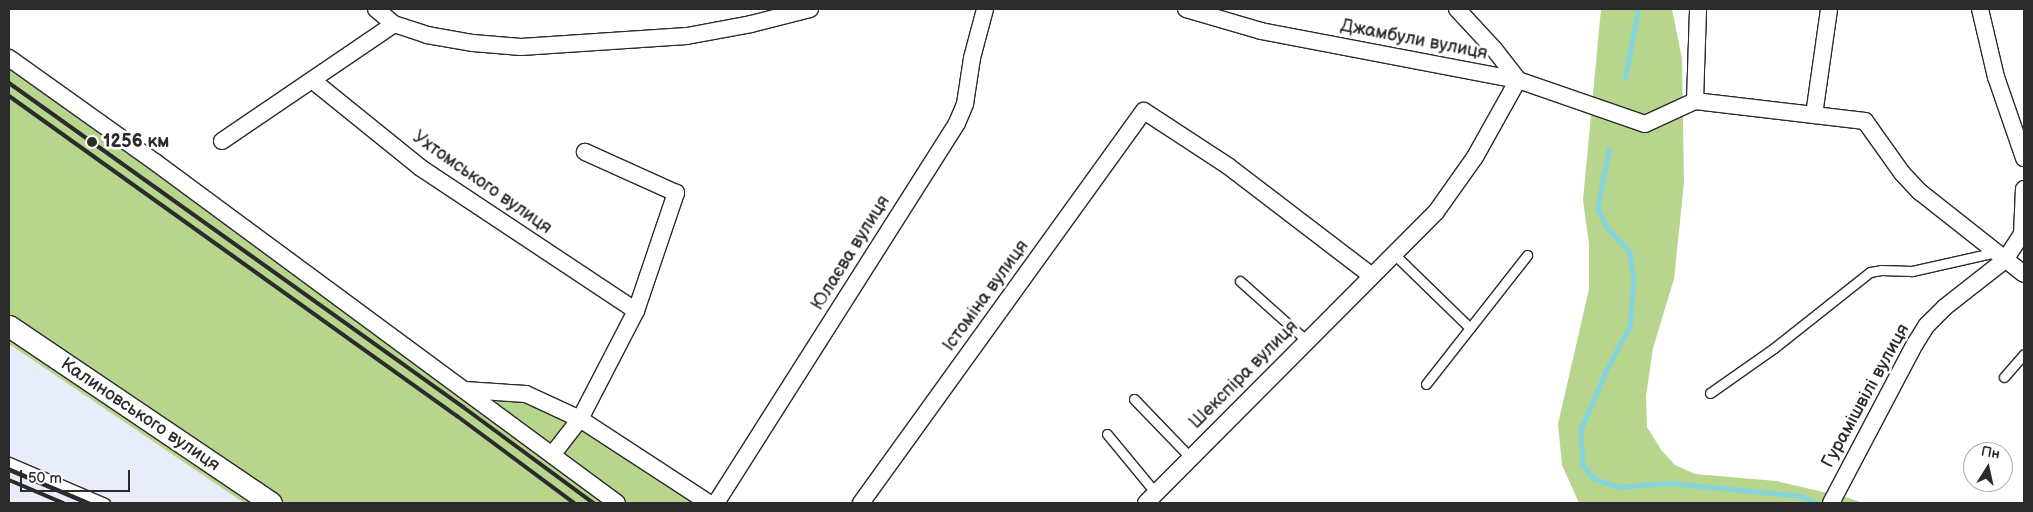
<!DOCTYPE html>
<html>
<head>
<meta charset="utf-8">
<style>
	body { margin:0 }
	#map { position:relative; width:2033px; height:512px; overflow:hidden; background:#fff; font-family:"Balsamiq Sans",sans-serif }
	div>[style] { position:absolute }
	[style*='--x'] { left:calc(var(--x)*1px); top:calc(var(--y)*1px); width:calc(var(--w)*1px); rotate:calc(var(--a)*1deg) }
	.built>* { inset:0; background:#e9edfb }
	.green>* { inset:0; background:#b7d58d }
	.stream>* { height:4.5px; margin:-2.25px; padding:0 2.25px; transform-origin:2.25px; border-radius:2.25px; background:#84d6dc }
	.roads { filter:drop-shadow(1px 0 #2b2b2b) drop-shadow(-1px 0 #2b2b2b) drop-shadow(0 1px #2b2b2b) drop-shadow(0 -1px #2b2b2b) }
	.service>* { height:9px; margin:-4.5px; padding:0 4.5px; transform-origin:4.5px; border-radius:4.5px; background:#fff }
	.minor>* { height:16px; margin:-8px; padding:0 8px; transform-origin:8px; border-radius:8px; background:#fff }
	.tertiary>* { height:21px; margin:-10.5px; padding:0 10.5px; transform-origin:10.5px; border-radius:10.5px; background:#fff }
	.rail>* { height:4px; margin:-2px; padding:0 2px; transform-origin:2px; border-radius:2px; background:#2b2b2b }
	.dots>* { width:14px; height:14px; translate:-50% -50%; box-sizing:border-box; border:2px solid #fff; border-radius:50% }
	span { translate:-50% -50%; white-space:nowrap; text-align:center; line-height:1.15; -webkit-text-stroke:5px #fff; paint-order:stroke }
	.street-label { font-size:18px; color:#2b2b2b }
	.poi-label { font-size:18px; color:#2b2b2b; font-weight:700 }
	.left { translate:0 -50%; text-align:left }
	.frame { position:absolute; inset:0; border:10px solid #2b2b2b; pointer-events:none }
	.north { position:absolute; left:1963px; top:442px; width:50px; height:50px; box-sizing:border-box; background:#fff; border:1px solid #aaa; border-radius:50%; rotate:10deg; font-size:14px; font-weight:700; line-height:20px; text-align:center; color:#2b2b2b }
	.north::after { content:''; display:block; margin:auto; width:18px; height:22px; background:#2b2b2b; clip-path:polygon(50% 0,100% 100%,50% 72%,0 100%) }
	.scale { position:absolute; left:20px; top:470px; width:110px; height:22px; box-sizing:border-box; border:2px solid #2b2b2b; border-top:0; padding-left:6px; font-size:15px; line-height:18px; white-space:nowrap; color:#2b2b2b; -webkit-text-stroke:4px #fff; paint-order:stroke }
</style>
</head>
<body>
<div id="map">
	<div class="built">
		<i style="clip-path:polygon(9px 344px,244px 503px,9px 503px)"></i>
	</div>
	<div class="green">
		<i style="clip-path:polygon(1601px 9px,1672px 9px,1682px 59px,1684px 183px,1674px 279px,1653px 348px,1646px 396px,1647px 427px,1662px 451px,1675px 465px,1695px 474px,1776px 481px,1849px 498px,1862px 503px,1579px 503px,1562px 465px,1558px 424px,1589px 289px,1589px 244px,1583px 200px)"></i>
		<i style="clip-path:polygon(9px 65px,460px 394px,525px 400px,573px 421px,698px 503px,283px 503px,9px 318px)"></i>
		<i style="clip-path:polygon(9px 334px,259px 503px,244px 503px,9px 344px)"></i>
	</div>
	<div class="stream">
		<i style="--x:1625;--y:78;--w:70;--a:-79.3"></i>
		<i style="--x:1609;--y:149;--w:60;--a:100.6"></i>
		<i style="--x:1598;--y:208;--w:20;--a:66"></i>
		<i style="--x:1606;--y:226;--w:36;--a:48"></i>
		<i style="--x:1630;--y:253;--w:28;--a:82"></i>
		<i style="--x:1634;--y:281;--w:45;--a:95.1"></i>
		<i style="--x:1630;--y:326;--w:52;--a:117.6"></i>
		<i style="--x:1606;--y:372;--w:63;--a:113.3"></i>
		<i style="--x:1581;--y:430;--w:35;--a:87"></i>
		<i style="--x:1583;--y:465;--w:17;--a:50"></i>
		<i style="--x:1594;--y:478;--w:25;--a:21"></i>
		<i style="--x:1617;--y:487;--w:52;--a:-4.4"></i>
		<i style="--x:1669;--y:483;--w:133;--a:5.6"></i>
		<i style="--x:1801;--y:496;--w:17;--a:24"></i>
	</div>
	<div class="roads">
		<div class="service">
			<i style="--x:1394;--y:254;--w:106;--a:44.2"></i>
			<i style="--x:1240;--y:281;--w:90;--a:41.8"></i>
			<i style="--x:2004;--y:377;--w:30;--a:-49"></i>
			<i style="--x:1426;--y:384;--w:164;--a:-51.9"></i>
			<i style="--x:1710;--y:393;--w:78;--a:-35.1"></i>
			<i style="--x:1774;--y:348;--w:122;--a:-38.4"></i>
			<i style="--x:1870;--y:272;--w:11;--a:-10"></i>
			<i style="--x:1881;--y:270;--w:31;--a:2"></i>
			<i style="--x:1912;--y:271;--w:86;--a:-12.7"></i>
			<i style="--x:1134;--y:399;--w:81;--a:46"></i>
			<i style="--x:1107;--y:434;--w:75;--a:50.4"></i>
			<i style="--x:9;--y:462;--w:104;--a:23.1"></i>
		</div>
		<div class="minor">
			<i style="--x:376;--y:9;--w:23;--a:40"></i>
			<i style="--x:394;--y:24;--w:35;--a:18"></i>
			<i style="--x:427;--y:35;--w:47;--a:9.9"></i>
			<i style="--x:473;--y:43;--w:48;--a:4.8"></i>
			<i style="--x:521;--y:47;--w:166;--a:-3.8"></i>
			<i style="--x:687;--y:36;--w:65;--a:-10.6"></i>
			<i style="--x:751;--y:24;--w:61;--a:-14.3"></i>
			<i style="--x:1186;--y:9;--w:78;--a:16.3"></i>
			<i style="--x:1261;--y:31;--w:262;--a:10.8"></i>
			<i style="--x:1518;--y:80;--w:134;--a:19.1"></i>
			<i style="--x:1645;--y:124;--w:55;--a:-24.7"></i>
			<i style="--x:1457;--y:9;--w:54;--a:47.2"></i>
			<i style="--x:1494;--y:49;--w:39;--a:52"></i>
			<i style="--x:1980;--y:9;--w:70;--a:76.8"></i>
			<i style="--x:1996;--y:77;--w:86;--a:70.9"></i>
			<i style="--x:9;--y:58;--w:179;--a:35.5"></i>
			<i style="--x:155;--y:162;--w:574;--a:36.43"></i>
			<i style="--x:312;--y:80;--w:140;--a:38.9"></i>
			<i style="--x:421;--y:168;--w:258;--a:33.6"></i>
			<i style="--x:1695;--y:101;--w:171;--a:6.7"></i>
			<i style="--x:1865;--y:121;--w:64;--a:54.6"></i>
			<i style="--x:1902;--y:173;--w:26;--a:47"></i>
			<i style="--x:1920;--y:192;--w:132;--a:38.3"></i>
			<i style="--x:1695;--y:101;--w:92;--a:-88.1"></i>
			<i style="--x:1814;--y:115;--w:107;--a:-81.9"></i>
			<i style="--x:222;--y:141;--w:208;--a:-34.2"></i>
			<i style="--x:464;--y:390;--w:62;--a:3.7"></i>
			<i style="--x:526;--y:394;--w:60;--a:24.8"></i>
			<i style="--x:580;--y:419;--w:154;--a:33.1"></i>
			<i style="--x:552;--y:455;--w:46;--a:-52.1"></i>
			<i style="--x:580;--y:419;--w:122;--a:-62.6"></i>
			<i style="--x:636;--y:311;--w:125;--a:-71.3"></i>
			<i style="--x:676;--y:193;--w:100;--a:-155.7"></i>
			<i style="--x:716;--y:503;--w:450;--a:-57.6"></i>
			<i style="--x:957;--y:123;--w:21;--a:-67"></i>
			<i style="--x:965;--y:104;--w:47;--a:-81.3"></i>
			<i style="--x:972;--y:58;--w:51;--a:-75.1"></i>
			<i style="--x:861;--y:503;--w:483;--a:-54.2"></i>
			<i style="--x:1144;--y:111;--w:100;--a:33.2"></i>
			<i style="--x:1228;--y:166;--w:181;--a:37.4"></i>
			<i style="--x:1146;--y:503;--w:411;--a:-45.1"></i>
			<i style="--x:1436;--y:212;--w:67;--a:-54.7"></i>
			<i style="--x:1475;--y:157;--w:88;--a:-60.8"></i>
			<i style="--x:1831;--y:503;--w:180;--a:-62.2"></i>
			<i style="--x:1915;--y:344;--w:22;--a:-58"></i>
			<i style="--x:1927;--y:325;--w:25;--a:-45"></i>
			<i style="--x:1945;--y:307;--w:76;--a:-38.1"></i>
			<i style="--x:2005;--y:260;--w:31;--a:-57"></i>
			<i style="--x:2022;--y:234;--w:45;--a:-87.5"></i>
		</div>
		<div class="tertiary">
			<i style="--x:9;--y:326;--w:316;--a:34"></i>
		</div>
	</div>
	<div class="rail">
		<i style="--x:9;--y:83;--w:558;--a:35.51"></i>
		<i style="--x:463;--y:407;--w:162;--a:36.4"></i>
		<i style="--x:9;--y:96;--w:551;--a:35.54"></i>
		<i style="--x:457;--y:416;--w:146;--a:36.6"></i>
		<i style="--x:9;--y:470;--w:85;--a:22.9"></i>
		<i style="--x:9;--y:480;--w:59;--a:23.1"></i>
	</div>
	<div class="dots">
		<i style="left:92px;top:142px;background:#2b2b2b"></i>
	</div>
	<div class="street-label">
		<span style="left:1414px;top:40px;rotate:11deg">Джамбули вулиця</span>
		<span style="left:482px;top:183px;rotate:35deg">Ухтомського вулиця</span>
		<span style="left:851px;top:253px;rotate:-58deg">Юлаєва вулиця</span>
		<span style="left:986px;top:296px;rotate:-54deg">Істоміна вулиця</span>
		<span style="left:1244px;top:375px;rotate:-45deg">Шекспіра вулиця</span>
		<span style="left:1866px;top:396px;rotate:-61deg">Гурамішвілі вулиця</span>
		<span style="left:140px;top:415px;rotate:34deg">Калиновського вулиця</span>
	</div>
	<div class="poi-label">
		<span class="left" style="left:103px;top:142px">1256 км</span>
	</div>
	<div class="frame"></div>
	<div class="north">Пн</div>
	<div class="scale">50 m</div>
</div>
</body>
</html>
